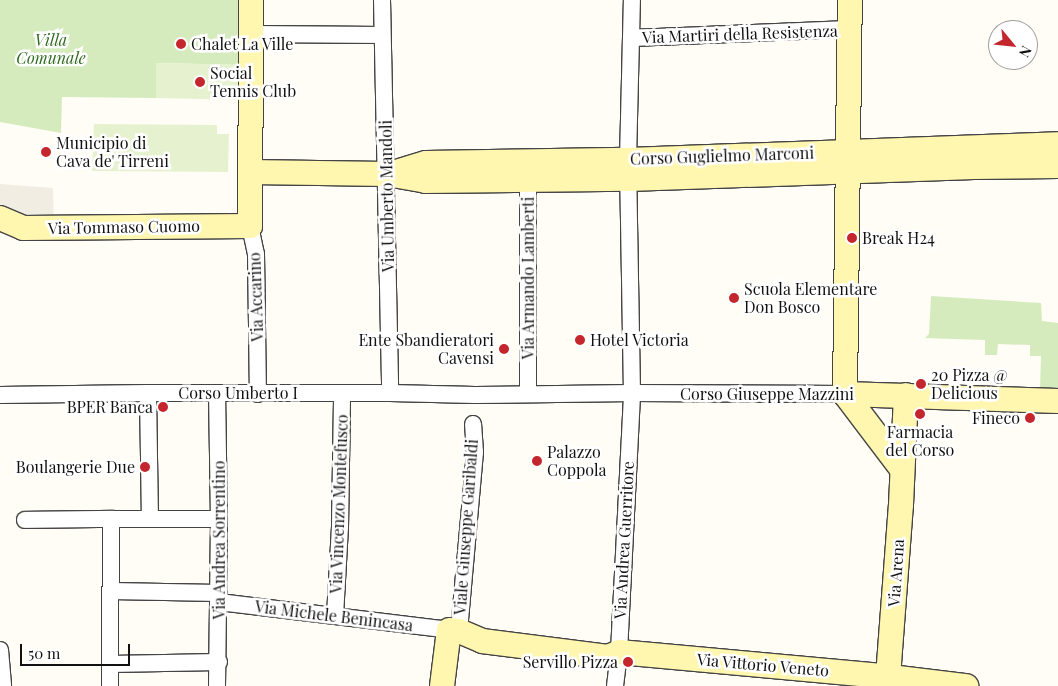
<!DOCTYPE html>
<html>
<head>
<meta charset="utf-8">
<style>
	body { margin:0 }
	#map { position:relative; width:1058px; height:686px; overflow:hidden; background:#fffdf5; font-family:"Playfair Display",serif }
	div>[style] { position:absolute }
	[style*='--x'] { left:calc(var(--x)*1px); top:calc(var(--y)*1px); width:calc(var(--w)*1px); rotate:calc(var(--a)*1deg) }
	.green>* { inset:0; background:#d5ebbd }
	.pitch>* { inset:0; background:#e6f2cf }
	.plaza>* { inset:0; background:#f1ede2 }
	.roads { filter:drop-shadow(1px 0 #444) drop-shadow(-1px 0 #444) drop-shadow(0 1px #444) drop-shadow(0 -1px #444) }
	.street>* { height:16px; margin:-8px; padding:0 8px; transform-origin:8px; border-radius:8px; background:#fff }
	.secondary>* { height:24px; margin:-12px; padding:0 12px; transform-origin:12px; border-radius:12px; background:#fff6b0 }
	.dots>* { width:14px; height:14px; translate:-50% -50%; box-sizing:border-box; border:2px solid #fff; border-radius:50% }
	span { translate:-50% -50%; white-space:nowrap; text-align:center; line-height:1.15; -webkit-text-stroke:5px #fff; paint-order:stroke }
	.street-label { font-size:16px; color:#111 }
	.park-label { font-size:16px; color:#2f6b1f; font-style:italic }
	.poi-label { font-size:16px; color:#111 }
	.left { translate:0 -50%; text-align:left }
	.right { translate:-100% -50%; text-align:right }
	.north { position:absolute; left:988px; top:20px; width:50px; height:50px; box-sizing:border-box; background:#fff; border:1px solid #a0a0a0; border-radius:50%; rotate:118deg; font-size:14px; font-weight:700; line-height:20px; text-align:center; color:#111 }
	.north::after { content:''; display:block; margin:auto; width:18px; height:22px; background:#c4262e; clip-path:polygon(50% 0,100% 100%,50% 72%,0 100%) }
	.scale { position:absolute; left:20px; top:644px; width:110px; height:22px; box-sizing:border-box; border:2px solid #111; border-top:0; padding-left:6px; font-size:15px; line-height:18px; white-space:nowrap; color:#111; -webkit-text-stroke:4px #fff; paint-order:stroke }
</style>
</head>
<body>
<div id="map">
	<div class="green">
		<i style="clip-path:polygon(0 0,244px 0,244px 65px,156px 63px,156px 98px,62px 97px,61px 133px,0 122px)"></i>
		<i style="clip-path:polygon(931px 296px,1041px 303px,1042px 321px,1058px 323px,1058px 393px,1040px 390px,1041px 356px,1030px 356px,1030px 345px,998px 344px,997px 355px,985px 355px,985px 340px,925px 338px,929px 334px)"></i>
	</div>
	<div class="pitch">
		<i style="clip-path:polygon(156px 63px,244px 65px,243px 100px,156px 98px)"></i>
		<i style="clip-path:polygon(94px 124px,217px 125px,217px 134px,229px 134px,228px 172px,92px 171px)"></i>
	</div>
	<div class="plaza">
		<i style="clip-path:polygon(0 184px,53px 188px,54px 228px,0 218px)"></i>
	</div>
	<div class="roads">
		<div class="street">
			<i style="--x:382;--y:0;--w:393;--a:88.8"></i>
			<i style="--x:251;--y:34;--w:131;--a:0.4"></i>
			<i style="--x:632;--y:38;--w:217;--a:-2.4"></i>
			<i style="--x:250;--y:226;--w:29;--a:78"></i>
			<i style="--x:256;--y:254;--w:140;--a:89.2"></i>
			<i style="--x:148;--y:393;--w:126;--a:89.1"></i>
			<i style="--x:528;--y:394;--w:223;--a:-90"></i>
			<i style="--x:0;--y:395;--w:148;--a:-0.8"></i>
			<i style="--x:148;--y:393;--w:242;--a:0"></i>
			<i style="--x:390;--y:393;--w:85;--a:1.3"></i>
			<i style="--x:475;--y:395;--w:157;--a:-0.7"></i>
			<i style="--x:632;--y:393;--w:213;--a:0.3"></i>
			<i style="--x:25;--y:520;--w:86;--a:-0.7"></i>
			<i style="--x:111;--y:591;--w:108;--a:1.1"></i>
			<i style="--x:219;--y:602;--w:232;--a:6.9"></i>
			<i style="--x:335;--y:616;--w:89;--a:-86.8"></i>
			<i style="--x:340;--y:527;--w:134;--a:-89.1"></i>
			<i style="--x:459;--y:631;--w:180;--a:-84.9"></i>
			<i style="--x:475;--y:452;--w:28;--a:-94"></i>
			<i style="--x:0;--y:650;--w:36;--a:85"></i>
			<i style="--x:110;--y:664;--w:109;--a:-1.1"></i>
			<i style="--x:110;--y:686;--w:167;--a:-89.7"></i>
			<i style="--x:111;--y:519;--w:108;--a:0"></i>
			<i style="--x:217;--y:686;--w:167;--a:-89.3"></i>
			<i style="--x:219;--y:519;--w:125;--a:-90.9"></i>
			<i style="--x:615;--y:686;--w:34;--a:-83"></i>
			<i style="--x:619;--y:652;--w:259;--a:-87.1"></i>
			<i style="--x:632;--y:393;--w:233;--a:-91"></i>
			<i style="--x:628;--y:160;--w:160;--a:-88.6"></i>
		</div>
		<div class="secondary">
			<i style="--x:250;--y:172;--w:137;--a:0.8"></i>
			<i style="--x:387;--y:174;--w:39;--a:10"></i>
			<i style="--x:425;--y:181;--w:204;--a:-0.6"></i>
			<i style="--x:629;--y:179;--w:345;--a:-2"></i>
			<i style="--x:974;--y:167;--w:84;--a:-0.7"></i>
			<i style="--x:393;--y:173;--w:34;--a:-17"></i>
			<i style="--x:426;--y:163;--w:202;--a:-0.9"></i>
			<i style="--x:628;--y:160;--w:430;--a:-2.1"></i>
			<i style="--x:0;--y:218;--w:25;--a:23"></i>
			<i style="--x:23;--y:228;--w:227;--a:-0.5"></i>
			<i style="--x:250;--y:226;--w:226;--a:-89.7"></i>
			<i style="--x:845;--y:394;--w:394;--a:-89.3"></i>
			<i style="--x:845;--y:394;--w:213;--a:1.9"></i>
			<i style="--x:845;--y:394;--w:94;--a:52.8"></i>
			<i style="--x:888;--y:677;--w:172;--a:-85.7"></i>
			<i style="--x:901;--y:505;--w:110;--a:-87.4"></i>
			<i style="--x:442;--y:686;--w:56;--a:-82.9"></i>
			<i style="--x:449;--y:630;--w:10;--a:6"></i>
			<i style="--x:459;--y:631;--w:25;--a:23"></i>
			<i style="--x:482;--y:641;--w:127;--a:7.2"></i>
			<i style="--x:608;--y:657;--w:12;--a:-24"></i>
			<i style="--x:619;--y:652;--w:264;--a:5.2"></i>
			<i style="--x:882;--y:676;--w:85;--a:6.8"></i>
		</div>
	</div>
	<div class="dots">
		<i style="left:181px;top:44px;background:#c4262e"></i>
		<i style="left:200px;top:82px;background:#c4262e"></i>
		<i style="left:46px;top:152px;background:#c4262e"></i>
		<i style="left:852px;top:238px;background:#c4262e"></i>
		<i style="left:734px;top:298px;background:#c4262e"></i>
		<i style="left:580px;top:340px;background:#c4262e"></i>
		<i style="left:504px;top:349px;background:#c4262e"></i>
		<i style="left:921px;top:384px;background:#c4262e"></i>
		<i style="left:163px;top:407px;background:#c4262e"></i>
		<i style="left:920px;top:414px;background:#c4262e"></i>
		<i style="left:1030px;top:418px;background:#c4262e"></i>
		<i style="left:537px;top:461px;background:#c4262e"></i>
		<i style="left:145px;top:467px;background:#c4262e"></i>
		<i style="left:628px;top:662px;background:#c4262e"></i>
	</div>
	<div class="street-label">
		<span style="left:740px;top:34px;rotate:-2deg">Via Martiri della Resistenza</span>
		<span style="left:722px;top:156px;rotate:-2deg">Corso Guglielmo Marconi</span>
		<span style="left:387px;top:196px;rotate:-91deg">Via Umberto Mandoli</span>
		<span style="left:124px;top:227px;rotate:-1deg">Via Tommaso Cuomo</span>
		<span style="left:528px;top:278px;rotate:-90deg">Via Armando Lamberti</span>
		<span style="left:256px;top:297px;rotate:-92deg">Via Accarino</span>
		<span style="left:238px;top:393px">Corso Umberto I</span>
		<span style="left:767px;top:394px">Corso Giuseppe Mazzini</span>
		<span style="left:339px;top:504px;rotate:-88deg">Via Vincenzo Montefusco</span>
		<span style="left:466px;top:527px;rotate:-86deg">Viale Giuseppe Garibaldi</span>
		<span style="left:219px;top:540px;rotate:-90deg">Via Andrea Sorrentino</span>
		<span style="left:624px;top:540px;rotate:-87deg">Via Andrea Guerritore</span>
		<span style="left:896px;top:573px;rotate:-86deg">Via Arena</span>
		<span style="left:334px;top:616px;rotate:7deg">Via Michele Benincasa</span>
		<span style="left:763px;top:665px;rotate:5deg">Via Vittorio Veneto</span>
	</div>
	<div class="park-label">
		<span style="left:51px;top:49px">Villa<br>Comunale</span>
	</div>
	<div class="poi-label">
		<span class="left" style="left:191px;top:44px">Chalet La Ville</span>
		<span class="left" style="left:210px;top:82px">Social<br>Tennis Club</span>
		<span class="left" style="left:56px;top:152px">Municipio di<br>Cava de' Tirreni</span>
		<span class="left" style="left:862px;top:238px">Break H24</span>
		<span class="left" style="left:744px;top:298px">Scuola Elementare<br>Don Bosco</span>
		<span class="right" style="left:494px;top:349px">Ente Sbandieratori<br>Cavensi</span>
		<span class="left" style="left:590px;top:340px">Hotel Victoria</span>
		<span class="left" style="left:931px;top:384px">20 Pizza @<br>Delicious</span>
		<span class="right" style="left:153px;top:407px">BPER Banca</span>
		<span class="right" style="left:1020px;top:418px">Fineco</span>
		<span style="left:920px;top:441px">Farmacia<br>del Corso</span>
		<span class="left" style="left:547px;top:461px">Palazzo<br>Coppola</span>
		<span class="right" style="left:135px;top:467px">Boulangerie Due</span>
		<span class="right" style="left:618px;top:662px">Servillo Pizza</span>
	</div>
	<div class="north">N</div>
	<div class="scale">50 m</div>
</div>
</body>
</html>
